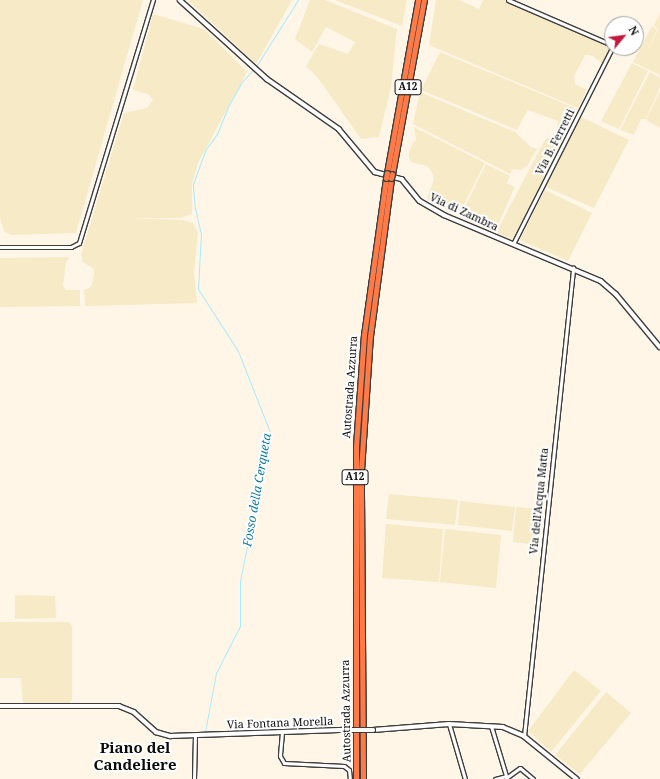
<!DOCTYPE html>
<html>
<head>
<meta charset="utf-8">
<style>
	body { margin:0 }
	#map { position:relative; width:660px; height:779px; overflow:hidden; background:#fff6e8; font-family:"Noto Serif",serif }
	div>[style] { position:absolute }
	[style*='--x'] { left:calc(var(--x)*1px); top:calc(var(--y)*1px); width:calc(var(--w)*1px); rotate:calc(var(--a)*1deg) }
	.farmland>* { inset:0; background:#f7eac6 }
	.stream>* { height:1px; margin:-0.5px; padding:0 0.5px; transform-origin:0.5px; border-radius:0.5px; background:#a8ebfb }
	.roads { filter:drop-shadow(1px 0 #3d3d3d) drop-shadow(-1px 0 #3d3d3d) drop-shadow(0 1px #3d3d3d) drop-shadow(0 -1px #3d3d3d) }
	.minor>* { height:3px; margin:-1.5px; padding:0 1.5px; transform-origin:1.5px; border-radius:1.5px; background:#fff }
	.tertiary>* { height:3.5px; margin:-1.75px; padding:0 1.75px; transform-origin:1.75px; border-radius:1.75px; background:#fff }
	.motorway>* { height:5px; margin:-2.5px; padding:0 2.5px; transform-origin:2.5px; border-radius:2.5px; background:#ff7a46 }
	.bridges { filter:drop-shadow(1px 0 #3d3d3d) drop-shadow(-1px 0 #3d3d3d) drop-shadow(0 1px #3d3d3d) drop-shadow(0 -1px #3d3d3d) }
	.tertiary-bridge>* { height:3.5px; margin:-1.75px; padding:0 1.75px; transform-origin:1.75px; border-radius:1.75px; background:#fff }
	.motorway-bridge>* { height:5px; margin:-2.5px; padding:0 2.5px; transform-origin:2.5px; border-radius:2.5px; background:#ff7a46 }
	span { translate:-50% -50%; white-space:nowrap; text-align:center; line-height:1.15; -webkit-text-stroke:4px #fff; paint-order:stroke }
	.shield-label span { padding:1px 3px; background:#fff; border:1px solid; border-radius:3px; -webkit-text-stroke-width:0 }
	.shield-label { font-size:10px; color:#0a0a0a; font-weight:700 }
	.street-label { font-size:11px; color:#0a0a0a }
	.water-label { font-size:12px; color:#0b7da5; font-style:italic }
	.district-label { font-size:15px; color:#0a0a0a; font-weight:700 }
	.north { position:absolute; left:604px; top:16px; width:40px; height:40px; box-sizing:border-box; background:#fff; border:1px solid #9d9d9d; border-radius:50%; rotate:61deg; font-size:11px; font-weight:700; line-height:16px; text-align:center; color:#0a0a0a }
	.north::after { content:''; display:block; margin:auto; width:14px; height:18px; background:#c4193f; clip-path:polygon(50% 0,100% 100%,50% 72%,0 100%) }
</style>
</head>
<body>
<div id="map">
	<div class="farmland">
		<i style="clip-path:polygon(0 0,143px 0,76px 233px,11px 235px,4px 231px,0 218px)"></i>
		<i style="clip-path:polygon(188px 0,292px 0,256px 64px)"></i>
		<i style="clip-path:polygon(310px 0,325px 0,397px 29px,391px 87px,379px 137px,361px 139px,318px 78px,306px 66px,319px 44px,348px 54px,355px 42px,326px 27px,312px 52px,295px 39px)"></i>
		<i style="clip-path:polygon(335px 0,407px 0,402px 26px)"></i>
		<i style="clip-path:polygon(436px 0,459px 0,479px 9px,483px 0,505px 0,611px 46px,602px 64px,593px 56px,585px 55px,574px 76px,575px 84px,587px 90px,578px 108px,429px 45px)"></i>
		<i style="clip-path:polygon(660px 13px,660px 75px,633px 62px,652px 26px,657px 30px,645px 55px,658px 30px,654px 25px)"></i>
		<i style="clip-path:polygon(153px 14px,204px 29px,247px 72px,198px 163px,192px 184px,192px 214px,181px 218px,128px 218px,182px 220px,193px 223px,198px 233px,194px 271px,197px 303px,85px 306px,84px 290px,91px 287px,94px 275px,94px 269px,83px 262px,81px 254px,124px 113px,147px 108px,153px 100px,148px 94px,133px 90px)"></i>
		<i style="clip-path:polygon(440px 52px,577px 109px,563px 136px,556px 133px,558px 121px,528px 110px,517px 130px,421px 90px)"></i>
		<i style="clip-path:polygon(632px 63px,648px 71px,619px 129px,601px 121px)"></i>
		<i style="clip-path:polygon(650px 72px,660px 78px,660px 87px,646px 119px,641px 119px,634px 135px,620px 130px)"></i>
		<i style="clip-path:polygon(660px 91px,660px 128px,646px 120px)"></i>
		<i style="clip-path:polygon(420px 92px,515px 132px,531px 147px,537px 149px,527px 166px,521px 170px,513px 169px,510px 174px,413px 124px)"></i>
		<i style="clip-path:polygon(581px 117px,629px 140px,594px 208px,546px 187px)"></i>
		<i style="clip-path:polygon(414px 127px,485px 163px,458px 216px,429px 201px,427px 197px,434px 180px,432px 172px,427px 166px,411px 162px,409px 158px,409px 151px,416px 139px)"></i>
		<i style="clip-path:polygon(553px 137px,562px 143px,517px 231px,512px 239px,496px 233px,542px 145px,546px 139px)"></i>
		<i style="clip-path:polygon(486px 164px,510px 176px,507px 183px,515px 187px,494px 233px,460px 217px)"></i>
		<i style="clip-path:polygon(545px 190px,592px 213px,568px 261px,520px 240px)"></i>
		<i style="clip-path:polygon(70px 257px,66px 262px,63px 286px,66px 290px,80px 290px,80px 306px,0 307px,0 258px)"></i>
		<i style="clip-path:polygon(389px 494px,458px 500px,455px 525px,386px 519px)"></i>
		<i style="clip-path:polygon(460px 501px,515px 507px,512px 531px,458px 525px)"></i>
		<i style="clip-path:polygon(516px 507px,542px 509px,538px 545px,513px 542px)"></i>
		<i style="clip-path:polygon(386px 524px,443px 529px,439px 582px,382px 578px)"></i>
		<i style="clip-path:polygon(445px 529px,501px 535px,496px 588px,440px 582px)"></i>
		<i style="clip-path:polygon(15px 595px,55px 596px,56px 618px,15px 619px)"></i>
		<i style="clip-path:polygon(0 622px,69px 622px,72px 626px,72px 700px,70px 703px,23px 703px,21px 678px,0 678px)"></i>
		<i style="clip-path:polygon(574px 670px,601px 691px,551px 752px,528px 731px)"></i>
		<i style="clip-path:polygon(606px 692px,631px 713px,580px 774px,555px 755px)"></i>
	</div>
	<div class="stream">
		<i style="--x:205;--y:732;--w:60;--a:-79.4"></i>
		<i style="--x:216;--y:673;--w:53;--a:-62.9"></i>
		<i style="--x:240;--y:626;--w:45;--a:-90"></i>
		<i style="--x:240;--y:581;--w:152;--a:-78.6"></i>
		<i style="--x:270;--y:432;--w:87;--a:-111.6"></i>
		<i style="--x:238;--y:351;--w:74;--a:-122.8"></i>
		<i style="--x:198;--y:289;--w:55;--a:-86.9"></i>
		<i style="--x:201;--y:234;--w:26;--a:-103"></i>
		<i style="--x:195;--y:209;--w:25;--a:-95"></i>
		<i style="--x:193;--y:184;--w:37;--a:-70"></i>
		<i style="--x:206;--y:149;--w:19;--a:-54"></i>
		<i style="--x:217;--y:134;--w:31;--a:-68"></i>
		<i style="--x:229;--y:105;--w:25;--a:-61"></i>
		<i style="--x:241;--y:83;--w:24;--a:-48"></i>
		<i style="--x:257;--y:65;--w:77;--a:-57.8"></i>
	</div>
	<div class="roads">
		<div class="minor">
			<i style="--x:508;--y:0;--w:113;--a:23.4"></i>
			<i style="--x:513;--y:244;--w:220;--a:-63.2"></i>
			<i style="--x:0;--y:247;--w:71;--a:0"></i>
			<i style="--x:71;--y:247;--w:9;--a:-27"></i>
			<i style="--x:79;--y:243;--w:254;--a:-73.1"></i>
			<i style="--x:449;--y:724;--w:57;--a:73.8"></i>
			<i style="--x:491;--y:726;--w:55;--a:73.2"></i>
			<i style="--x:282;--y:732;--w:24;--a:95"></i>
			<i style="--x:280;--y:756;--w:8;--a:60"></i>
			<i style="--x:284;--y:763;--w:60;--a:2.9"></i>
			<i style="--x:344;--y:766;--w:6;--a:39"></i>
			<i style="--x:349;--y:770;--w:9;--a:84"></i>
			<i style="--x:524;--y:736;--w:471;--a:-84"></i>
			<i style="--x:506;--y:778;--w:17;--a:-36"></i>
			<i style="--x:520;--y:768;--w:17;--a:40"></i>
			<i style="--x:194;--y:779;--w:44;--a:-88.7"></i>
			<i style="--x:495;--y:779;--w:11;--a:-15"></i>
		</div>
		<div class="tertiary">
			<i style="--x:180;--y:0;--w:118;--a:42.2"></i>
			<i style="--x:267;--y:79;--w:88;--a:34.8"></i>
			<i style="--x:339;--y:129;--w:56;--a:50.1"></i>
			<i style="--x:375;--y:172;--w:28;--a:15"></i>
			<i style="--x:402;--y:179;--w:28;--a:51"></i>
			<i style="--x:420;--y:201;--w:28;--a:30"></i>
			<i style="--x:444;--y:215;--w:170;--a:22.8"></i>
			<i style="--x:601;--y:281;--w:20;--a:41"></i>
			<i style="--x:616;--y:294;--w:69;--a:50.3"></i>
			<i style="--x:0;--y:706;--w:119;--a:0"></i>
			<i style="--x:119;--y:706;--w:16;--a:22"></i>
			<i style="--x:134;--y:712;--w:30;--a:42"></i>
			<i style="--x:156;--y:732;--w:15;--a:16"></i>
			<i style="--x:170;--y:736;--w:176;--a:-2"></i>
			<i style="--x:373;--y:730;--w:76;--a:-4.5"></i>
			<i style="--x:449;--y:724;--w:54;--a:3.2"></i>
			<i style="--x:503;--y:727;--w:23;--a:23"></i>
			<i style="--x:524;--y:736;--w:68;--a:39.1"></i>
		</div>
		<div class="motorway">
			<i style="--x:387;--y:173;--w:176;--a:-79.8"></i>
			<i style="--x:392;--y:174;--w:177;--a:-79.6"></i>
			<i style="--x:356;--y:779;--w:333;--a:-90"></i>
			<i style="--x:356;--y:446;--w:111;--a:-85.9"></i>
			<i style="--x:364;--y:335;--w:159;--a:-82"></i>
			<i style="--x:363;--y:779;--w:309;--a:-90.4"></i>
			<i style="--x:361;--y:470;--w:134;--a:-86.2"></i>
			<i style="--x:370;--y:336;--w:159;--a:-82.4"></i>
		</div>
	</div>
	<div class="bridges">
		<div class="tertiary-bridge">
			<i style="--x:346;--y:730;--w:27;--a:0"></i>
		</div>
		<div class="motorway-bridge">
			<i style="--x:386;--y:178;--w:5;--a:-79"></i>
			<i style="--x:391;--y:178;--w:4;--a:-76"></i>
		</div>
	</div>
	<div class="shield-label">
		<span style="left:408px;top:87px">A12</span>
		<span style="left:355px;top:477px">A12</span>
	</div>
	<div class="street-label">
		<span style="left:555px;top:142px;rotate:-63deg">Via B. Ferretti</span>
		<span style="left:464px;top:212px;rotate:25deg">Via di Zambra</span>
		<span style="left:350px;top:387px;rotate:-86deg">Autostrada Azzurra</span>
		<span style="left:539px;top:501px;rotate:-84deg">Via dell'Acqua Matta</span>
		<span style="left:346px;top:711px;rotate:-91deg">Autostrada Azzurra</span>
		<span style="left:280px;top:723px;rotate:-2deg">Via Fontana Morella</span>
	</div>
	<div class="water-label">
		<span style="left:257px;top:490px;rotate:-80deg">Fosso della Cerqueta</span>
	</div>
	<div class="district-label">
		<span style="left:135px;top:756px">Piano del<br>Candeliere</span>
	</div>
	<div class="north">N</div>
</div>
</body>
</html>
